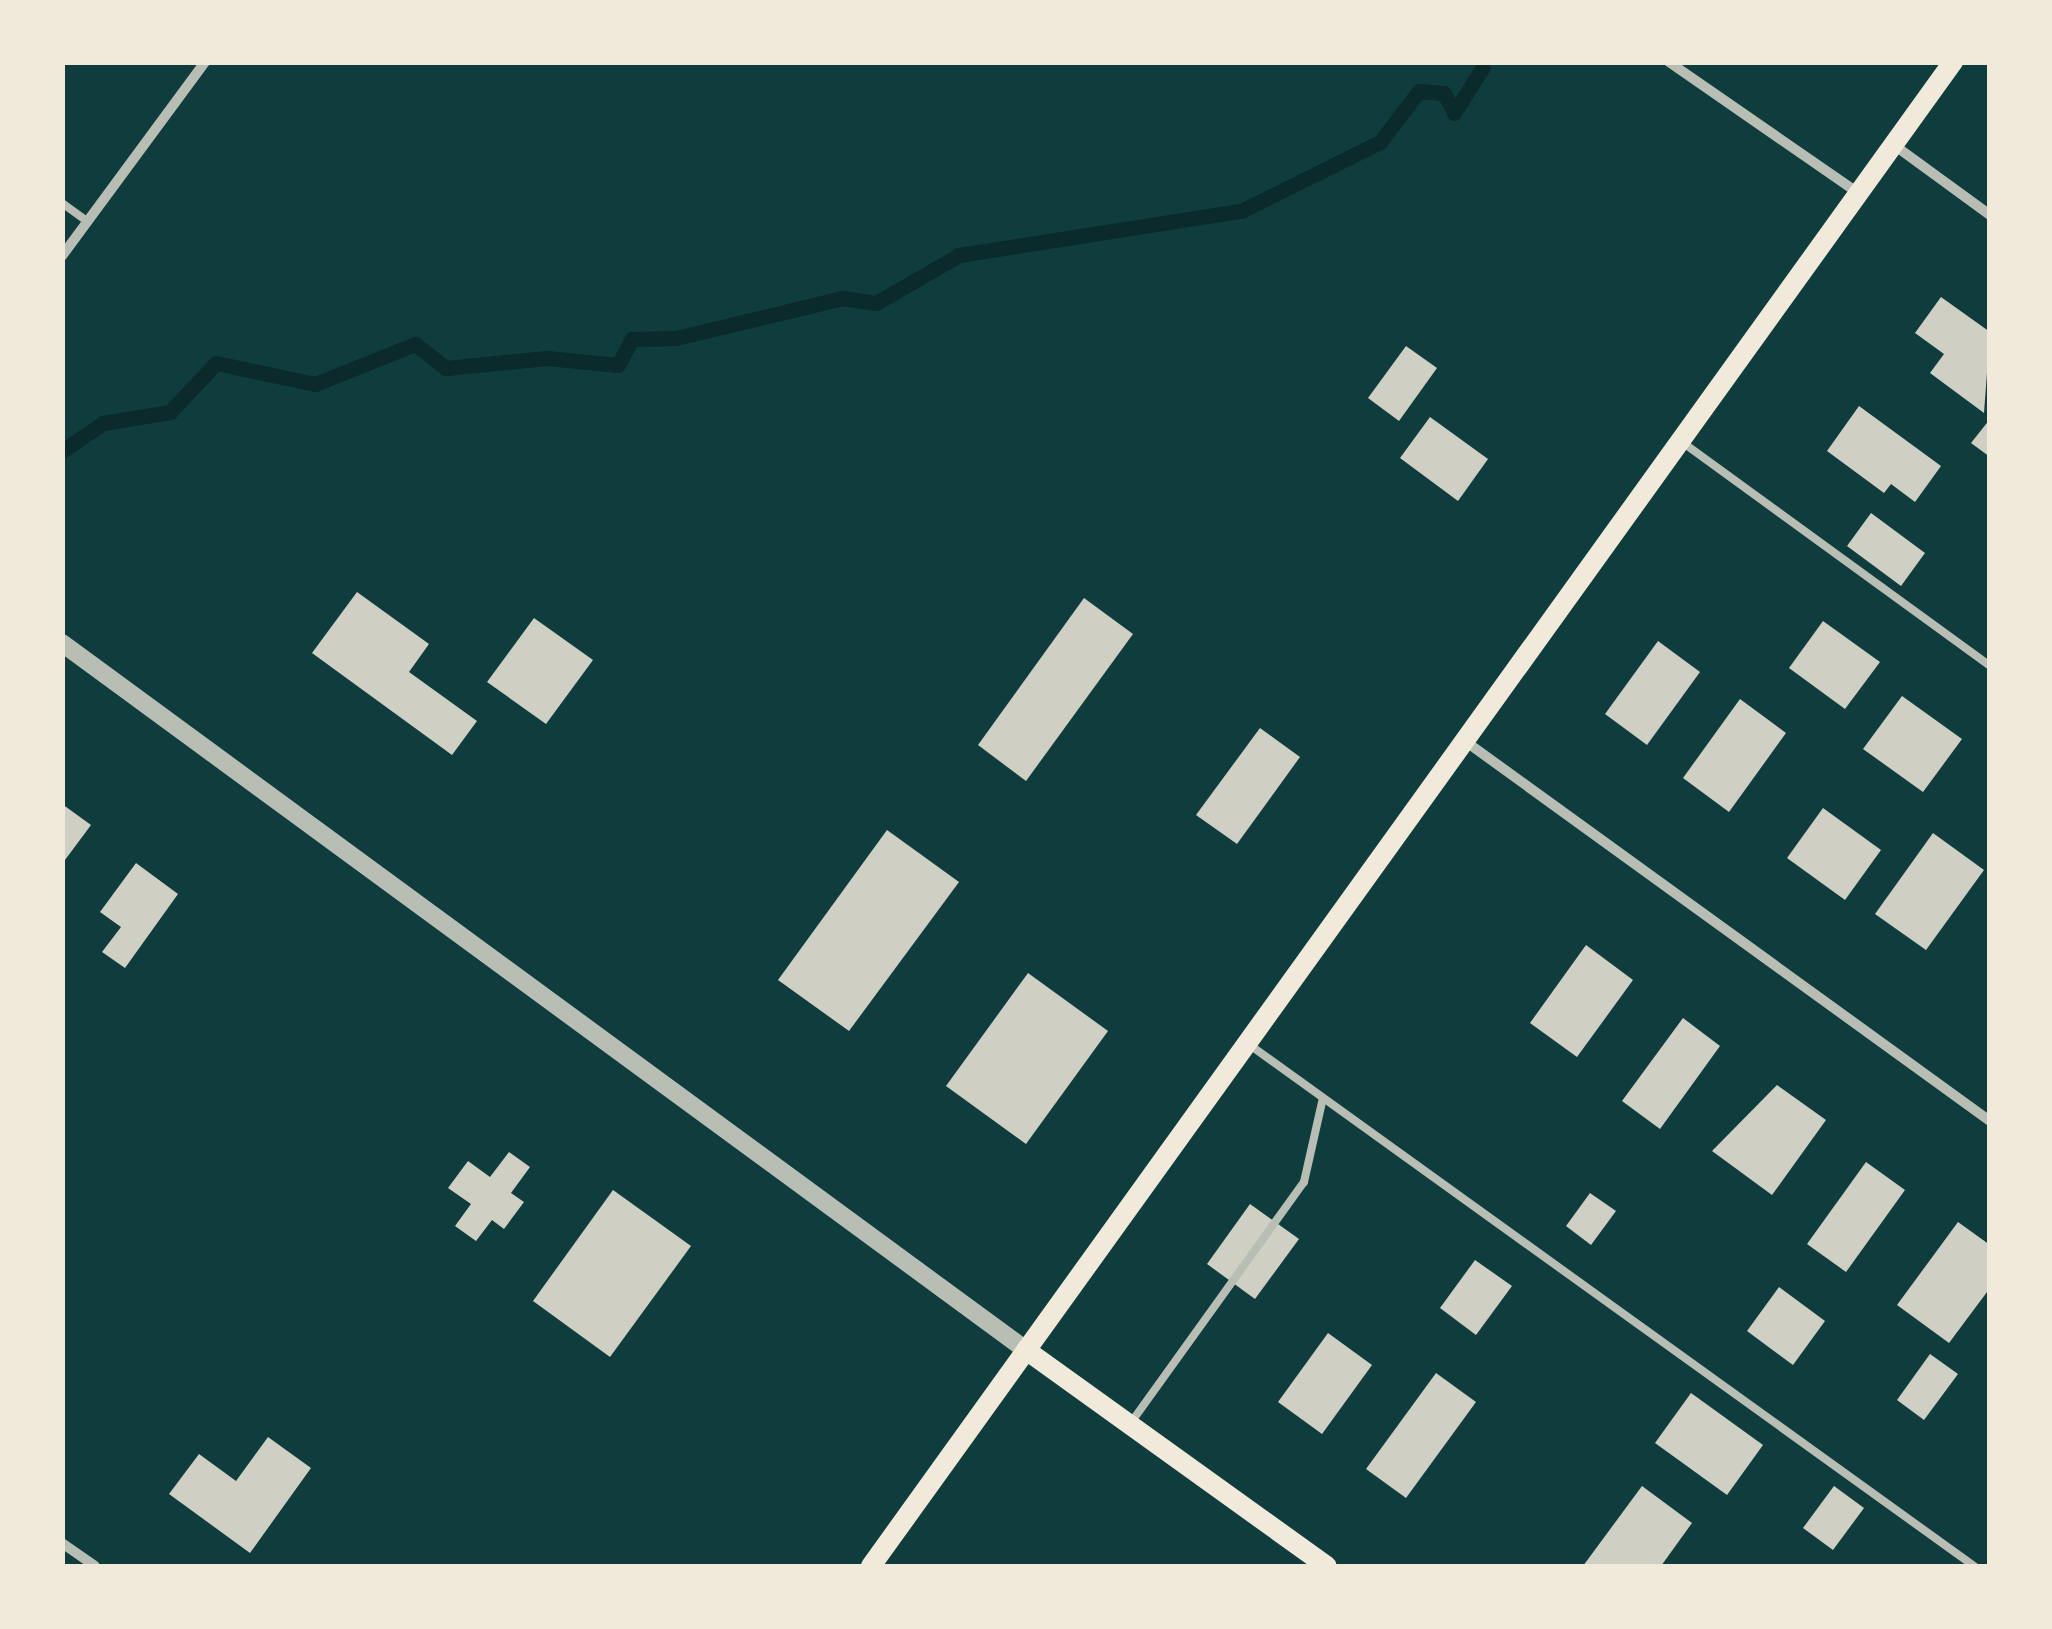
<!DOCTYPE html>
<html>
<head>
<meta charset="utf-8">
<style>
	body { margin:0 }
	#map { position:relative; width:2052px; height:1629px; overflow:hidden; background:#0f3d3e; font-family:Mulish,sans-serif }
	div>[style] { position:absolute }
	[style*='--x'] { left:calc(var(--x)*1px); top:calc(var(--y)*1px); width:calc(var(--w)*1px); rotate:calc(var(--a)*1deg) }
	.stream>* { height:15px; margin:-7.5px; padding:0 7.5px; transform-origin:7.5px; border-radius:7.5px; background:#0a2a2b }
	.building>* { inset:0; background:#cfcfc3 }
	.service>* { height:8px; margin:-4px; padding:0 4px; transform-origin:4px; border-radius:4px; background:#b8beb3 }
	.minor>* { height:10px; margin:-5px; padding:0 5px; transform-origin:5px; border-radius:5px; background:#b8beb3 }
	.tertiary>* { height:18px; margin:-9px; padding:0 9px; transform-origin:9px; border-radius:9px; background:#b8beb3 }
	.secondary>* { height:20px; margin:-10px; padding:0 10px; transform-origin:10px; border-radius:10px; background:#f1e9da }
	span { translate:-50% -50%; white-space:nowrap; text-align:center; line-height:1.15; -webkit-text-stroke:8px #f1e9da; paint-order:stroke }
	.frame { position:absolute; inset:0; border:65px solid #f1e9da; pointer-events:none }
</style>
</head>
<body>
<div id="map">
	<div class="stream">
		<i style="--x:62;--y:451;--w:50;--a:-34.3"></i>
		<i style="--x:103;--y:423;--w:68;--a:-9.3"></i>
		<i style="--x:170;--y:412;--w:67;--a:-46.8"></i>
		<i style="--x:216;--y:363;--w:101;--a:12"></i>
		<i style="--x:315;--y:384;--w:108;--a:-21.8"></i>
		<i style="--x:415;--y:344;--w:39;--a:38"></i>
		<i style="--x:446;--y:368;--w:101;--a:-5.7"></i>
		<i style="--x:547;--y:358;--w:71;--a:5.6"></i>
		<i style="--x:618;--y:365;--w:30;--a:-62"></i>
		<i style="--x:632;--y:339;--w:44;--a:-1.3"></i>
		<i style="--x:676;--y:338;--w:172;--a:-13.5"></i>
		<i style="--x:843;--y:298;--w:33;--a:9"></i>
		<i style="--x:876;--y:303;--w:96;--a:-30"></i>
		<i style="--x:959;--y:255;--w:285;--a:-8.9"></i>
		<i style="--x:1241;--y:211;--w:155;--a:-26.4"></i>
		<i style="--x:1380;--y:142;--w:64;--a:-52.6"></i>
		<i style="--x:1419;--y:91;--w:25;--a:5"></i>
		<i style="--x:1444;--y:93;--w:22;--a:63"></i>
		<i style="--x:1454;--y:113;--w:54;--a:-57.8"></i>
	</div>
	<div class="building">
		<i style="clip-path:polygon(1941px 297px,1990px 332px,1984px 413px,1930px 373px,1944px 354px,1915px 333px)"></i>
		<i style="clip-path:polygon(1406px 346px,1437px 368px,1399px 421px,1368px 398px)"></i>
		<i style="clip-path:polygon(1859px 406px,1941px 466px,1915px 502px,1891px 484px,1884px 493px,1827px 451px)"></i>
		<i style="clip-path:polygon(1430px 417px,1488px 459px,1458px 501px,1400px 458px)"></i>
		<i style="clip-path:polygon(1990px 419px,1990px 457px,1971px 443px)"></i>
		<i style="clip-path:polygon(1871px 513px,1925px 553px,1901px 586px,1847px 546px)"></i>
		<i style="clip-path:polygon(357px 592px,429px 644px,409px 672px,477px 721px,452px 755px,312px 653px)"></i>
		<i style="clip-path:polygon(1084px 598px,1133px 634px,1026px 781px,978px 745px)"></i>
		<i style="clip-path:polygon(534px 618px,593px 660px,546px 724px,487px 682px)"></i>
		<i style="clip-path:polygon(1823px 621px,1880px 662px,1845px 709px,1789px 668px)"></i>
		<i style="clip-path:polygon(1658px 641px,1700px 672px,1647px 745px,1605px 714px)"></i>
		<i style="clip-path:polygon(1902px 696px,1962px 739px,1923px 792px,1863px 749px)"></i>
		<i style="clip-path:polygon(1740px 699px,1786px 733px,1729px 812px,1683px 778px)"></i>
		<i style="clip-path:polygon(1260px 728px,1300px 757px,1237px 844px,1196px 815px)"></i>
		<i style="clip-path:polygon(62px 804px,91px 825px,62px 864px)"></i>
		<i style="clip-path:polygon(1823px 808px,1881px 850px,1845px 900px,1787px 858px)"></i>
		<i style="clip-path:polygon(887px 830px,959px 882px,849px 1031px,778px 980px)"></i>
		<i style="clip-path:polygon(1933px 833px,1984px 870px,1926px 950px,1875px 914px)"></i>
		<i style="clip-path:polygon(136px 863px,178px 894px,125px 968px,102px 952px,121px 927px,100px 912px)"></i>
		<i style="clip-path:polygon(1586px 945px,1633px 980px,1577px 1057px,1530px 1023px)"></i>
		<i style="clip-path:polygon(1028px 973px,1108px 1031px,1026px 1144px,946px 1086px)"></i>
		<i style="clip-path:polygon(1683px 1018px,1720px 1046px,1660px 1129px,1622px 1101px)"></i>
		<i style="clip-path:polygon(1777px 1085px,1826px 1120px,1772px 1195px,1712px 1151px)"></i>
		<i style="clip-path:polygon(509px 1152px,530px 1167px,511px 1193px,524px 1202px,504px 1229px,492px 1220px,476px 1241px,455px 1226px,471px 1204px,448px 1188px,468px 1161px,490px 1177px)"></i>
		<i style="clip-path:polygon(1866px 1162px,1905px 1190px,1846px 1272px,1807px 1244px)"></i>
		<i style="clip-path:polygon(613px 1190px,691px 1246px,610px 1357px,533px 1301px)"></i>
		<i style="clip-path:polygon(1590px 1193px,1616px 1211px,1591px 1245px,1566px 1226px)"></i>
		<i style="clip-path:polygon(1250px 1204px,1299px 1239px,1255px 1299px,1207px 1264px)"></i>
		<i style="clip-path:polygon(1958px 1222px,1990px 1245px,1990px 1288px,1949px 1343px,1897px 1305px)"></i>
		<i style="clip-path:polygon(1475px 1260px,1512px 1286px,1476px 1335px,1440px 1308px)"></i>
		<i style="clip-path:polygon(1779px 1287px,1825px 1321px,1793px 1365px,1747px 1331px)"></i>
		<i style="clip-path:polygon(1328px 1333px,1372px 1365px,1322px 1434px,1278px 1402px)"></i>
		<i style="clip-path:polygon(1930px 1354px,1958px 1374px,1924px 1420px,1897px 1400px)"></i>
		<i style="clip-path:polygon(1436px 1373px,1476px 1402px,1406px 1498px,1366px 1469px)"></i>
		<i style="clip-path:polygon(1691px 1393px,1763px 1445px,1727px 1495px,1655px 1443px)"></i>
		<i style="clip-path:polygon(268px 1437px,311px 1468px,250px 1553px,169px 1494px,199px 1454px,236px 1481px)"></i>
		<i style="clip-path:polygon(1642px 1486px,1692px 1523px,1661px 1566px,1583px 1566px)"></i>
		<i style="clip-path:polygon(1834px 1486px,1864px 1508px,1833px 1550px,1803px 1528px)"></i>
	</div>
	<div class="service">
		<i style="--x:62;--y:203;--w:32;--a:36"></i>
		<i style="--x:1682;--y:442;--w:381;--a:36"></i>
		<i style="--x:1247;--y:1043;--w:896;--a:35.73"></i>
		<i style="--x:1130;--y:1424;--w:298;--a:-54.3"></i>
		<i style="--x:1304;--y:1182;--w:86;--a:-77.3"></i>
	</div>
	<div class="minor">
		<i style="--x:1669;--y:62;--w:230;--a:34.7"></i>
		<i style="--x:1894;--y:145;--w:119;--a:36.1"></i>
		<i style="--x:62;--y:256;--w:241;--a:-53.6"></i>
		<i style="--x:1465;--y:741;--w:648;--a:35.9"></i>
		<i style="--x:62;--y:1543;--w:40;--a:34.9"></i>
	</div>
	<div class="tertiary">
		<i style="--x:62;--y:643;--w:1195;--a:36.26"></i>
	</div>
	<div class="secondary">
		<i style="--x:1026;--y:1350;--w:370;--a:35.7"></i>
		<i style="--x:871;--y:1566;--w:1853;--a:-54.27"></i>
	</div>
	<div class="frame"></div>
</div>
</body>
</html>
